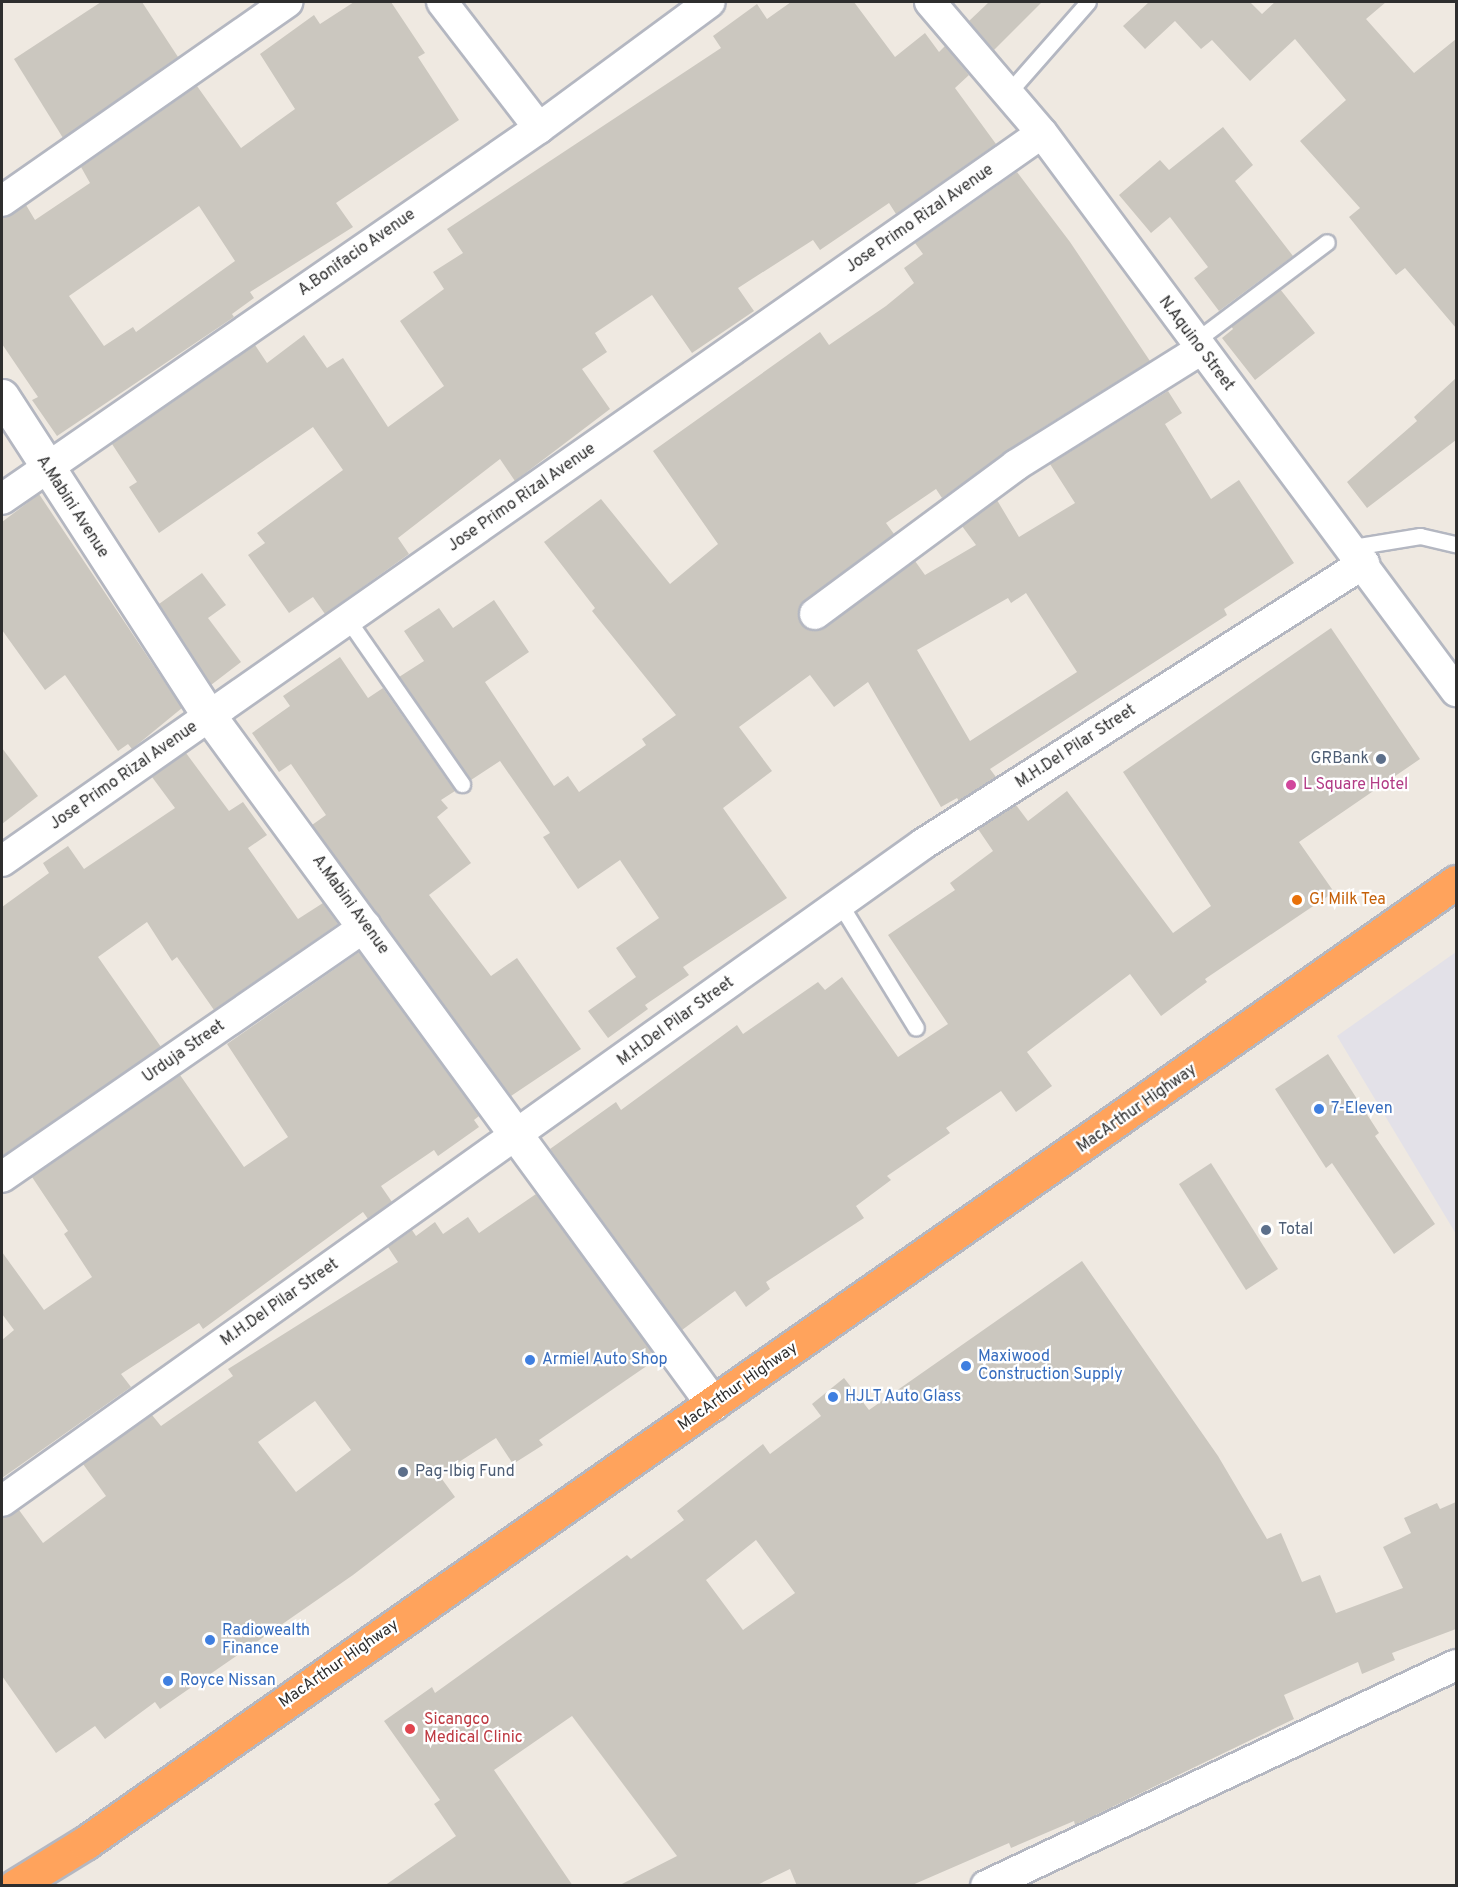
<!DOCTYPE html>
<html>
<head>
<meta charset="utf-8">
<style>
	body { margin:0 }
	#map { position:relative; width:1458px; height:1887px; overflow:hidden; background:#efe9e1; font-family:Overpass,sans-serif }
	div>[style] { position:absolute }
	[style*='--x'] { left:calc(var(--x)*1px); top:calc(var(--y)*1px); width:calc(var(--w)*1px); rotate:calc(var(--a)*1deg) }
	.industrial>* { inset:0; background:#e3e1e8 }
	.building>* { inset:0; background:#cbc7bf }
	.roads { filter:drop-shadow(2px 0 #b4b7c1) drop-shadow(-2px 0 #b4b7c1) drop-shadow(0 2px #b4b7c1) drop-shadow(0 -2px #b4b7c1) }
	.lane>* { height:15px; margin:-7.5px; padding:0 7.5px; transform-origin:7.5px; border-radius:7.5px; background:#fff }
	.street>* { height:30px; margin:-15px; padding:0 15px; transform-origin:15px; border-radius:15px; background:#fff }
	.secondary>* { height:33px; margin:-16.5px; padding:0 16.5px; transform-origin:16.5px; border-radius:16.5px; background:#fff }
	.highway>* { height:33px; margin:-16.5px; padding:0 16.5px; transform-origin:16.5px; border-radius:16.5px; background:#ffa35c }
	.dots>* { width:16px; height:16px; translate:-50% -50%; box-sizing:border-box; border:3px solid #fff; border-radius:50% }
	span { translate:-50% -50%; white-space:nowrap; text-align:center; line-height:1.15; -webkit-text-stroke:4.5px #fff; paint-order:stroke }
	.street-label { font-size:16px; color:#2e2e2e }
	.service-label { font-size:16px; color:#4e5e75 }
	.right { translate:-100% -50%; text-align:right }
	.left { translate:0 -50%; text-align:left }
	.hotel-label { font-size:16px; color:#b23c85 }
	.food-label { font-size:16px; color:#c56008 }
	.shop-label { font-size:16px; color:#366cbe }
	.health-label { font-size:16px; color:#be3a42 }
	.frame { position:absolute; inset:0; border:3px solid #2e2e2e; pointer-events:none }
</style>
</head>
<body>
<div id="map">
	<div class="industrial">
		<i style="clip-path:polygon(1456px 952px,1456px 1234px,1337px 1036px)"></i>
	</div>
	<div class="building">
		<i style="clip-path:polygon(101px 2px,142px 2px,178px 57px,63px 138px,14px 59px)"></i>
		<i style="clip-path:polygon(evenodd,354px 2px,391px 2px,425px 53px,418px 57px,459px 120px,336px 203px,353px 227px,250px 292px,254px 298px,232px 314px,234px 317px,57px 436px,32px 400px,38px 397px,2px 344px,2px 218px,26px 205px,35px 220px,90px 183px,81px 167px,197px 86px,241px 148px,295px 109px,260px 54px,314px 15px,320px 24px,354px 2px,199px 206px,235px 261px,136px 332px,133px 327px,104px 346px,69px 296px,199px 206px)"></i>
		<i style="clip-path:polygon(791px 2px,854px 2px,895px 57px,925px 33px,939px 52px,945px 46px,969px 75px,955px 88px,996px 144px,896px 214px,889px 203px,820px 250px,813px 240px,738px 288px,754px 311px,692px 353px,652px 295px,595px 333px,607px 352px,582px 369px,610px 409px,515px 481px,500px 459px,398px 538px,409px 554px,325px 614px,313px 597px,289px 613px,248px 555px,265px 543px,257px 533px,343px 470px,313px 427px,159px 533px,129px 487px,137px 482px,112px 444px,255px 345px,267px 363px,304px 335px,327px 368px,343px 358px,388px 427px,444px 386px,400px 321px,444px 289px,433px 272px,463px 253px,447px 229px,721px 48px,713px 36px,757px 4px,767px 19px)"></i>
		<i style="clip-path:polygon(989px 2px,1042px 2px,994px 50px,969px 21px)"></i>
		<i style="clip-path:polygon(1149px 2px,1250px 2px,1262px 14px,1275px 2px,1386px 2px,1366px 19px,1414px 73px,1456px 39px,1456px 328px,1405px 268px,1396px 275px,1349px 217px,1360px 208px,1300px 141px,1346px 100px,1295px 39px,1250px 81px,1212px 40px,1201px 49px,1175px 21px,1145px 49px,1123px 26px)"></i>
		<i style="clip-path:polygon(1223px 127px,1253px 165px,1235px 181px,1293px 256px,1219px 311px,1194px 278px,1208px 267px,1170px 217px,1151px 233px,1119px 195px,1160px 160px,1169px 170px)"></i>
		<i style="clip-path:polygon(evenodd,1017px 172px,1070px 242px,1150px 361px,1031px 435px,942px 498px,936px 489px,886px 523px,894px 534px,805px 600px,799px 608px,801px 624px,809px 630px,825px 628px,915px 561px,925px 575px,976px 545px,962px 526px,997px 500px,1019px 537px,1075px 503px,1050px 464px,1168px 391px,1182px 413px,1165px 424px,1211px 499px,1239px 480px,1294px 563px,1224px 609px,1227px 615px,990px 769px,996px 777px,959px 801px,957px 798px,941px 807px,868px 682px,834px 707px,810px 675px,739px 727px,772px 771px,723px 808px,787px 898px,683px 967px,689px 975px,645px 1005px,648px 1009px,608px 1038px,588px 1011px,636px 977px,616px 948px,659px 918px,620px 860px,578px 889px,543px 837px,550px 833px,500px 761px,471px 780px,399px 677px,424px 661px,404px 631px,439px 608px,453px 628px,494px 600px,529px 652px,485px 682px,554px 786px,568px 776px,579px 792px,646px 745px,642px 739px,676px 715px,592px 611px,595px 608px,544px 542px,601px 499px,670px 584px,718px 544px,653px 451px,820px 332px,829px 345px,886px 306px,914px 283px,904px 268px,923px 254px,915px 243px,1017px 172px,1026px 593px,1077px 672px,970px 741px,917px 650px,1008px 598px,1011px 603px,1026px 593px)"></i>
		<i style="clip-path:polygon(1280px 289px,1315px 333px,1255px 380px,1222px 338px,1233px 329px,1231px 326px)"></i>
		<i style="clip-path:polygon(1456px 378px,1456px 440px,1367px 508px,1347px 482px,1417px 421px,1414px 417px)"></i>
		<i style="clip-path:polygon(39px 494px,182px 708px,132px 749px,128px 744px,118px 751px,65px 675px,45px 690px,2px 630px,2px 522px)"></i>
		<i style="clip-path:polygon(202px 573px,226px 605px,208px 618px,241px 662px,211px 685px,159px 604px)"></i>
		<i style="clip-path:polygon(1331px 628px,1420px 759px,1299px 842px,1334px 892px,1205px 979px,1207px 982px,1161px 1016px,1130px 974px,1027px 1052px,1052px 1086px,1016px 1112px,1001px 1091px,946px 1128px,950px 1133px,887px 1176px,891px 1180px,856px 1206px,864px 1218px,766px 1282px,770px 1289px,746px 1307px,735px 1291px,682px 1330px,550px 1149px,616px 1102px,621px 1110px,737px 1025px,743px 1034px,818px 982px,825px 990px,842px 977px,898px 1057px,948px 1024px,888px 935px,955px 890px,950px 883px,993px 851px,978px 829px,1016px 805px,1028px 821px,1067px 791px,1173px 933px,1211px 906px,1123px 772px)"></i>
		<i style="clip-path:polygon(340px 657px,368px 698px,383px 688px,455px 791px,441px 800px,448px 808px,437px 817px,471px 863px,429px 895px,491px 976px,517px 958px,581px 1049px,511px 1096px,312px 825px,326px 815px,291px 764px,279px 772px,252px 733px,290px 706px,283px 696px)"></i>
		<i style="clip-path:polygon(2px 748px,38px 796px,2px 824px)"></i>
		<i style="clip-path:polygon(186px 753px,229px 811px,243px 802px,267px 835px,248px 848px,298px 919px,323px 903px,338px 924px,214px 1010px,177px 957px,172px 961px,147px 922px,98px 957px,161px 1047px,2px 1156px,2px 907px,49px 873px,43px 863px,68px 846px,84px 869px,175px 808px,152px 777px)"></i>
		<i style="clip-path:polygon(359px 952px,479px 1116px,474px 1120px,479px 1127px,438px 1156px,434px 1150px,381px 1186px,392px 1202px,368px 1219px,363px 1212px,203px 1329px,199px 1323px,121px 1374px,131px 1387px,2px 1478px,2px 1340px,14px 1330px,2px 1314px,2px 1252px,44px 1310px,92px 1277px,64px 1234px,68px 1231px,32px 1177px,180px 1075px,244px 1167px,288px 1137px,227px 1044px)"></i>
		<i style="clip-path:polygon(1328px 1054px,1379px 1133px,1375px 1136px,1435px 1224px,1394px 1254px,1332px 1163px,1326px 1168px,1275px 1089px)"></i>
		<i style="clip-path:polygon(1211px 1163px,1278px 1269px,1246px 1290px,1179px 1184px)"></i>
		<i style="clip-path:polygon(evenodd,536px 1194px,652px 1352px,646px 1356px,651px 1363px,539px 1440px,543px 1445px,513px 1464px,496px 1438px,439px 1475px,455px 1497px,353px 1575px,160px 1709px,155px 1702px,105px 1739px,95px 1726px,56px 1753px,2px 1676px,2px 1518px,19px 1510px,43px 1543px,106px 1496px,83px 1464px,152px 1415px,161px 1426px,233px 1376px,228px 1369px,398px 1262px,388px 1247px,412px 1230px,416px 1236px,435px 1222px,443px 1234px,468px 1217px,479px 1233px,536px 1194px,315px 1401px,351px 1450px,296px 1492px,258px 1442px,315px 1401px)"></i>
		<i style="clip-path:polygon(evenodd,1082px 1261px,1218px 1456px,1267px 1539px,1281px 1533px,1302px 1582px,1320px 1575px,1336px 1613px,1403px 1588px,1383px 1547px,1411px 1533px,1404px 1518px,1437px 1503px,1440px 1509px,1456px 1502px,1456px 1629px,1392px 1653px,1395px 1660px,1362px 1674px,1358px 1662px,1284px 1695px,1294px 1719px,1075px 1825px,1074px 1821px,1011px 1848px,1009px 1843px,910px 1886px,797px 1886px,790px 1869px,755px 1886px,618px 1886px,677px 1856px,572px 1716px,494px 1770px,573px 1886px,384px 1886px,456px 1836px,434px 1804px,440px 1800px,384px 1721px,432px 1687px,435px 1693px,627px 1555px,631px 1559px,684px 1520px,677px 1511px,763px 1444px,770px 1454px,821px 1416px,812px 1404px,844px 1378px,869px 1410px,1082px 1261px,756px 1540px,795px 1593px,743px 1630px,706px 1580px,756px 1540px)"></i>
	</div>
	<div class="roads">
		<div class="lane">
			<i style="--x:1008;--y:93;--w:121;--a:-48.7"></i>
			<i style="--x:1194;--y:342;--w:166;--a:-36.9"></i>
			<i style="--x:1353;--y:547;--w:68;--a:-9.3"></i>
			<i style="--x:1420;--y:536;--w:37;--a:13"></i>
			<i style="--x:348;--y:620;--w:200;--a:55.2"></i>
			<i style="--x:840;--y:904;--w:145;--a:58.5"></i>
		</div>
		<div class="street">
			<i style="--x:442;--y:2;--w:159;--a:52.4"></i>
			<i style="--x:930;--y:2;--w:172;--a:49.5"></i>
			<i style="--x:1042;--y:133;--w:695;--a:53.43"></i>
			<i style="--x:2;--y:201;--w:348;--a:-34.9"></i>
			<i style="--x:2;--y:499;--w:653;--a:-34.64"></i>
			<i style="--x:539;--y:128;--w:212;--a:-36.4"></i>
			<i style="--x:815;--y:614;--w:250;--a:-36.5"></i>
			<i style="--x:1016;--y:465;--w:217;--a:-32"></i>
			<i style="--x:2;--y:861;--w:1269;--a:-34.99"></i>
			<i style="--x:2;--y:1177;--w:442;--a:-34.6"></i>
			<i style="--x:2;--y:1501;--w:1131;--a:-35.5"></i>
			<i style="--x:923;--y:844;--w:523;--a:-32.5"></i>
			<i style="--x:986;--y:1886;--w:519;--a:-25.18"></i>
		</div>
		<div class="secondary">
			<i style="--x:2;--y:396;--w:382;--a:57.1"></i>
			<i style="--x:210;--y:717;--w:851;--a:53.79"></i>
		</div>
		<div class="highway">
			<i style="--x:15;--y:1886;--w:82;--a:-31.6"></i>
			<i style="--x:85;--y:1843;--w:1674;--a:-35.03"></i>
		</div>
	</div>
	<div class="dots">
		<i style="left:1381px;top:759px;background:#5c6f8a"></i>
		<i style="left:1291px;top:785px;background:#d1479c"></i>
		<i style="left:1297px;top:900px;background:#e8710a"></i>
		<i style="left:1319px;top:1109px;background:#3f7fe0"></i>
		<i style="left:1266px;top:1230px;background:#5c6f8a"></i>
		<i style="left:530px;top:1360px;background:#3f7fe0"></i>
		<i style="left:966px;top:1366px;background:#3f7fe0"></i>
		<i style="left:833px;top:1397px;background:#3f7fe0"></i>
		<i style="left:403px;top:1472px;background:#5c6f8a"></i>
		<i style="left:210px;top:1640px;background:#3f7fe0"></i>
		<i style="left:168px;top:1681px;background:#3f7fe0"></i>
		<i style="left:410px;top:1729px;background:#e0444e"></i>
	</div>
	<div class="street-label">
		<span style="left:920px;top:219px;rotate:-35deg">Jose Primo Rizal Avenue</span>
		<span style="left:357px;top:253px;rotate:-35deg">A.Bonifacio Avenue</span>
		<span style="left:1196px;top:344px;rotate:53deg">N.Aquino Street</span>
		<span style="left:522px;top:498px;rotate:-35deg">Jose Primo Rizal Avenue</span>
		<span style="left:72px;top:507px;rotate:57deg">A.Mabini Avenue</span>
		<span style="left:1076px;top:747px;rotate:-33deg">M.H.Del Pilar Street</span>
		<span style="left:124px;top:776px;rotate:-35deg">Jose Primo Rizal Avenue</span>
		<span style="left:350px;top:905px;rotate:54deg">A.Mabini Avenue</span>
		<span style="left:676px;top:1022px;rotate:-36deg">M.H.Del Pilar Street</span>
		<span style="left:184px;top:1052px;rotate:-35deg">Urduja Street</span>
		<span style="left:1137px;top:1109px;rotate:-35deg">MacArthur Highway</span>
		<span style="left:280px;top:1303px;rotate:-35deg">M.H.Del Pilar Street</span>
		<span style="left:738px;top:1387px;rotate:-35deg">MacArthur Highway</span>
		<span style="left:339px;top:1664px;rotate:-35deg">MacArthur Highway</span>
	</div>
	<div class="service-label">
		<span class="right" style="left:1369px;top:759px">GRBank</span>
		<span class="left" style="left:1278px;top:1230px">Total</span>
		<span class="left" style="left:415px;top:1472px">Pag-Ibig Fund</span>
	</div>
	<div class="hotel-label">
		<span class="left" style="left:1303px;top:785px">L Square Hotel</span>
	</div>
	<div class="food-label">
		<span class="left" style="left:1309px;top:900px">G! Milk Tea</span>
	</div>
	<div class="shop-label">
		<span class="left" style="left:1331px;top:1109px">7-Eleven</span>
		<span class="left" style="left:978px;top:1366px">Maxiwood<br>Construction Supply</span>
		<span class="left" style="left:542px;top:1360px">Armiel Auto Shop</span>
		<span class="left" style="left:845px;top:1397px">HJLT Auto Glass</span>
		<span class="left" style="left:222px;top:1640px">Radiowealth<br>Finance</span>
		<span class="left" style="left:180px;top:1681px">Royce Nissan</span>
	</div>
	<div class="health-label">
		<span class="left" style="left:424px;top:1729px">Sicangco<br>Medical Clinic</span>
	</div>
	<div class="frame"></div>
</div>
</body>
</html>
